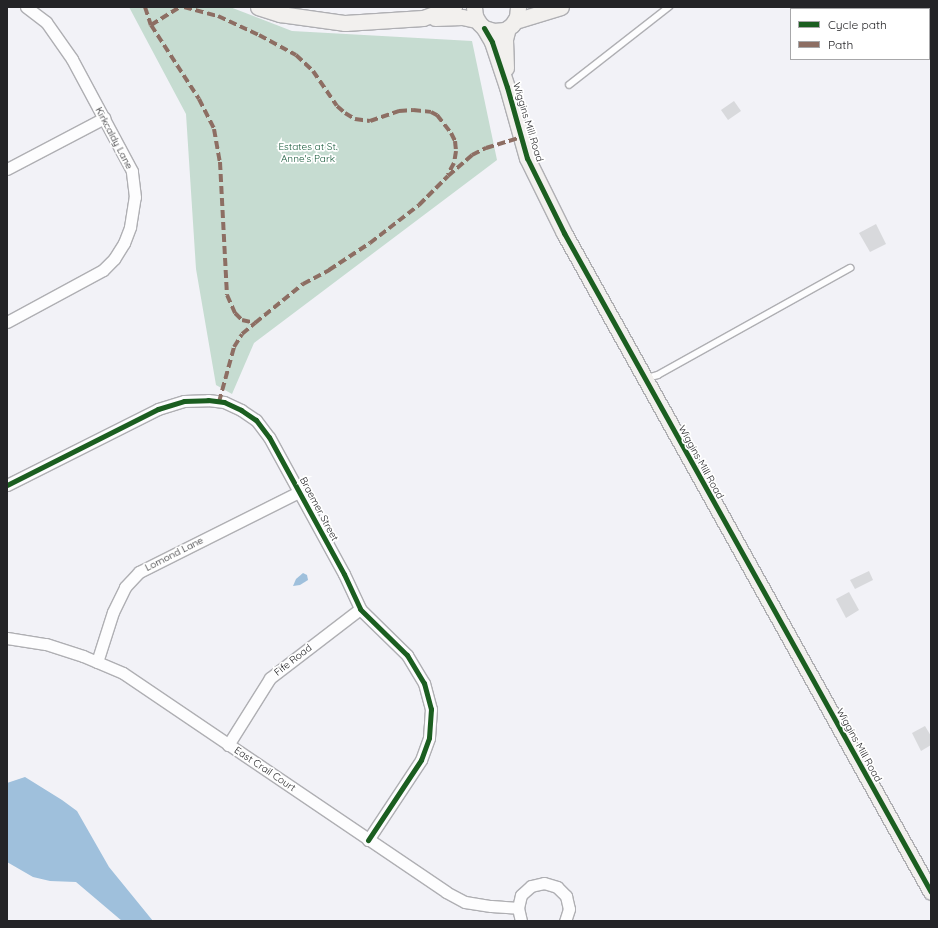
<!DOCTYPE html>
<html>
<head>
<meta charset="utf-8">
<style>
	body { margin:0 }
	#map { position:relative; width:938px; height:928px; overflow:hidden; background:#f2f2f7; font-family:Quicksand,sans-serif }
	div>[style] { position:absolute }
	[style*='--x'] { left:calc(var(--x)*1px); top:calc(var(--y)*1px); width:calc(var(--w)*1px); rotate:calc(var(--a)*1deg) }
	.green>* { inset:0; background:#c6dcd1 }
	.water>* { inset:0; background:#9fc0dc }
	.building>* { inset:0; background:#d8d9dc }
	.roads { filter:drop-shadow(1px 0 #afafb3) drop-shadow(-1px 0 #afafb3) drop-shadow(0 1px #afafb3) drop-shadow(0 -1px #afafb3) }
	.lane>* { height:5.5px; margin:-2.75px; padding:0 2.75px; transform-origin:2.75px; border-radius:2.75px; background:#fdfdfe }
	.street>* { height:11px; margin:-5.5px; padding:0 5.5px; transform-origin:5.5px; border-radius:5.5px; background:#fdfdfe }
	.secondary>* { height:15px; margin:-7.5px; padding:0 7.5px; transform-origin:7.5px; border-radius:7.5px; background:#f2f0ee }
	.quiet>* { height:4px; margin-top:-2px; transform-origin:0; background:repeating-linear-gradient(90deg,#8d6e63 0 8px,transparent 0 12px) }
	.cycleway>* { height:5px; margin:-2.5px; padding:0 2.5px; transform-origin:2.5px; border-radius:2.5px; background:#1b5e20 }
	span { translate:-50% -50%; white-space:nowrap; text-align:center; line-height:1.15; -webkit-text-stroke:3.5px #fff; paint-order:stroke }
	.street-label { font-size:10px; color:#242427 }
	.park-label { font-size:10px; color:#185a3b }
	.frame { position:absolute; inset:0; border:8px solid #242427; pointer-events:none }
	.legend { position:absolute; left:790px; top:8px; width:140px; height:52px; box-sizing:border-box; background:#fff; border:1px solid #a7a7a9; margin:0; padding:5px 7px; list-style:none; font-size:12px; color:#242427 }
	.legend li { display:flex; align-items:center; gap:8px; height:20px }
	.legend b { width:20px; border:1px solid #a7a7a9 }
</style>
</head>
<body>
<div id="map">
	<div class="green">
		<i style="clip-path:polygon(129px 7px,230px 7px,292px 31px,472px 41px,497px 160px,254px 343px,232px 394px,216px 385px,196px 269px,186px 114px)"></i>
	</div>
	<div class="water">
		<i style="clip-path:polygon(303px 573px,307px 575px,308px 580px,300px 585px,293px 586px,296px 579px)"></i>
		<i style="clip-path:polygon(25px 777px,62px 800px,77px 811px,109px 867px,153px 921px,122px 921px,76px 882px,50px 881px,33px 877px,7px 862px,7px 783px)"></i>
	</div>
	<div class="building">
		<i style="clip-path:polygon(734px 101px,741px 111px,728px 120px,721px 110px)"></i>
		<i style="clip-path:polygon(876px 224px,886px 244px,870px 252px,859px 233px)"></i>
		<i style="clip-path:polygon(869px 571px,873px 580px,855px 589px,850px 580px)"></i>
		<i style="clip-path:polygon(849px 592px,859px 610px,846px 618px,836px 599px)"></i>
		<i style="clip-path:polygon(925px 726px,931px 736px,931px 745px,921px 751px,912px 733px)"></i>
	</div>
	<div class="roads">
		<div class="lane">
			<i style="--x:569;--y:85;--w:127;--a:-38"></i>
			<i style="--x:647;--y:378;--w:11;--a:-15"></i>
			<i style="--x:658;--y:375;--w:220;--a:-29.1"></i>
		</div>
		<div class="street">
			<i style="--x:7;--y:169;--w:110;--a:-27.7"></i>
			<i style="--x:7;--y:322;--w:109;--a:-28.4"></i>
			<i style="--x:103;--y:270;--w:16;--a:-45"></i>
			<i style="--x:114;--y:259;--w:19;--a:-58"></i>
			<i style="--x:124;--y:243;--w:17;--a:-69"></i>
			<i style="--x:130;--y:227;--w:30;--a:-81"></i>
			<i style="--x:135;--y:197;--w:26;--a:-97"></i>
			<i style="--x:132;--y:171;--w:127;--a:-118.2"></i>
			<i style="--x:72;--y:59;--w:45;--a:-125.1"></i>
			<i style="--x:46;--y:22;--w:25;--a:-143"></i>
			<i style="--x:7;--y:485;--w:169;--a:-26.7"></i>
			<i style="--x:158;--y:409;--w:27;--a:-17"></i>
			<i style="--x:184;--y:401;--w:24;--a:-2"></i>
			<i style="--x:208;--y:400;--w:16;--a:7"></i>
			<i style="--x:224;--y:402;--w:19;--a:25"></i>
			<i style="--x:241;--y:410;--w:18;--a:34"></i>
			<i style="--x:256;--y:420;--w:21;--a:53"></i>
			<i style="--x:269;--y:437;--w:156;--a:61.3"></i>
			<i style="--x:344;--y:574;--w:38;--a:65"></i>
			<i style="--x:360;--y:609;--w:66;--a:44.4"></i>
			<i style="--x:407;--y:655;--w:33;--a:59"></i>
			<i style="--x:424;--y:683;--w:27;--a:75"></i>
			<i style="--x:431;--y:709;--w:29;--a:94"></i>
			<i style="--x:429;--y:738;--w:23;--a:110"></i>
			<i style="--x:421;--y:760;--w:96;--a:123.5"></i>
			<i style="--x:7;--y:638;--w:39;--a:9"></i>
			<i style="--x:46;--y:644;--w:39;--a:18"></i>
			<i style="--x:83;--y:656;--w:43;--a:23"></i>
			<i style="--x:123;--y:673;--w:390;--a:34.1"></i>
			<i style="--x:446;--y:892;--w:21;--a:28"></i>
			<i style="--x:465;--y:902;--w:26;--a:9"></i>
			<i style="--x:491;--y:906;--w:27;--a:4"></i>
			<i style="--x:97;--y:662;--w:52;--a:-72.3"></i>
			<i style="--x:113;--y:612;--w:28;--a:-64"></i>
			<i style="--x:125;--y:587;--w:21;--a:-47"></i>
			<i style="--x:139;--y:572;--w:179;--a:-26.6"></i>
			<i style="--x:228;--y:745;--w:79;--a:-57.9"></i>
			<i style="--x:270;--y:678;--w:113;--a:-37.5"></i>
			<i style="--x:521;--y:921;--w:13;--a:-103"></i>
			<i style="--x:518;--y:908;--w:13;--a:-77"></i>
			<i style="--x:521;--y:895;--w:13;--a:-42"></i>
			<i style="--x:531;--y:886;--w:13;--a:-13"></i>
			<i style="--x:544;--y:883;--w:14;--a:17"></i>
			<i style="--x:557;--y:887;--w:13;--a:45"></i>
			<i style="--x:566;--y:896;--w:13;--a:77"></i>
			<i style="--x:569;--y:909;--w:13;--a:108"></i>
		</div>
		<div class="secondary">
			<i style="--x:258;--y:7;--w:23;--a:18"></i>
			<i style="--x:280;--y:14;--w:66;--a:7.9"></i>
			<i style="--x:345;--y:23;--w:78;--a:-3.7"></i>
			<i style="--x:423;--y:18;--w:33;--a:-20"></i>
			<i style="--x:474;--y:7;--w:9;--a:84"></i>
			<i style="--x:475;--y:16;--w:8;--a:60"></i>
			<i style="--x:479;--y:23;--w:7;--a:45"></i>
			<i style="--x:484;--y:28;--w:10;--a:17"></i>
			<i style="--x:494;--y:31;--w:11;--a:-5"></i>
			<i style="--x:505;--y:30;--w:9;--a:-36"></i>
			<i style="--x:512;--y:25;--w:9;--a:-58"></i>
			<i style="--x:517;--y:17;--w:10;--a:-84"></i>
			<i style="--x:435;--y:18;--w:27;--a:-2"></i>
			<i style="--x:462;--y:17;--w:14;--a:12"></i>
			<i style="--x:515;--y:21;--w:48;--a:-16.9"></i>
			<i style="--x:484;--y:28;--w:16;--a:60"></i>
			<i style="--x:492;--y:42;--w:47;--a:71.6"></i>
			<i style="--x:507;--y:87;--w:74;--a:74.3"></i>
			<i style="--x:527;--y:158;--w:84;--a:63.7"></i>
			<i style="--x:564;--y:233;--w:754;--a:60.89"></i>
			<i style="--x:506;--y:68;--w:29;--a:-92"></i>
			<i style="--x:505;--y:39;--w:11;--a:-75"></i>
		</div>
	</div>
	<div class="quiet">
		<i style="--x:145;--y:7;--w:19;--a:72"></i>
		<i style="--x:151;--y:25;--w:88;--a:57"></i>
		<i style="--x:199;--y:99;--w:34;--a:63"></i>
		<i style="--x:214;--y:129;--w:34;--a:80"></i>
		<i style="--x:220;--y:162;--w:133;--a:87"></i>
		<i style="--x:227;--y:295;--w:20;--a:66"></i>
		<i style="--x:235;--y:313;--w:10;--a:45"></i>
		<i style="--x:242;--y:320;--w:13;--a:13"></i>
		<i style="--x:184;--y:7;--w:35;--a:15"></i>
		<i style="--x:218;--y:16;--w:45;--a:24.9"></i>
		<i style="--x:259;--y:35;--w:42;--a:28.4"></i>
		<i style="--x:296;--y:55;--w:23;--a:43"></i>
		<i style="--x:313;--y:71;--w:42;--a:55.6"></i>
		<i style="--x:337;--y:106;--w:11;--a:41"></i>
		<i style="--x:345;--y:113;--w:12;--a:31"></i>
		<i style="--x:355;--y:119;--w:15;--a:8"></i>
		<i style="--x:370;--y:121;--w:31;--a:-19"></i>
		<i style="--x:399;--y:111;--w:14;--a:-4"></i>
		<i style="--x:413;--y:110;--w:18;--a:6"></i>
		<i style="--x:431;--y:112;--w:7;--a:27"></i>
		<i style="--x:437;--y:115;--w:23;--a:52"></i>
		<i style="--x:451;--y:133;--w:9;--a:63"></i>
		<i style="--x:455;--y:141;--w:10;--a:84"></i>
		<i style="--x:456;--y:151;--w:12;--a:99"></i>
		<i style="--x:454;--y:163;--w:13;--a:119"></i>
		<i style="--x:151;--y:25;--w:34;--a:-32"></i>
		<i style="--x:219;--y:402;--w:57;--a:-74.7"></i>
		<i style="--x:234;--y:347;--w:15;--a:-58"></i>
		<i style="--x:242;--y:334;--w:17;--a:-40"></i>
		<i style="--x:255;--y:323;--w:62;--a:-39.1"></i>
		<i style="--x:303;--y:284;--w:30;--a:-28"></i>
		<i style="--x:329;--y:270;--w:49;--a:-33.4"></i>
		<i style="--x:370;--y:243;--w:62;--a:-37.8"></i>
		<i style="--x:419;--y:205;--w:41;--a:-45"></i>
		<i style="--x:448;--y:176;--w:32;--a:-41"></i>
		<i style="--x:472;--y:155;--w:16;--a:-27"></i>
		<i style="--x:486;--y:148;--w:37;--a:-17"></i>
	</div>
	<div class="cycleway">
		<i style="--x:484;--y:28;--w:16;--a:60"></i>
		<i style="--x:492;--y:42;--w:47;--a:71.6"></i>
		<i style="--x:507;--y:87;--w:74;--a:74.3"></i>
		<i style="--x:527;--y:158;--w:84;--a:63.7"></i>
		<i style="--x:564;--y:233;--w:754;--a:60.89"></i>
		<i style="--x:7;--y:485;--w:169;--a:-26.7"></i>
		<i style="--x:158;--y:409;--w:27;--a:-17"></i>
		<i style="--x:184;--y:401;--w:24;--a:-2"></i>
		<i style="--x:208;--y:400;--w:16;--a:7"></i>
		<i style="--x:224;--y:402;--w:19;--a:25"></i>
		<i style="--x:241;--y:410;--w:18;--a:34"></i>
		<i style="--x:256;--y:420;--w:21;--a:53"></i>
		<i style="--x:269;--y:437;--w:156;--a:61.3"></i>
		<i style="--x:344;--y:574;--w:38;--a:65"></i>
		<i style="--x:360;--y:609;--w:66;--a:44.4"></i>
		<i style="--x:407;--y:655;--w:33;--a:59"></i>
		<i style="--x:424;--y:683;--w:27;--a:75"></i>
		<i style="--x:431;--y:709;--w:29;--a:94"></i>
		<i style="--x:429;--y:738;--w:23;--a:110"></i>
		<i style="--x:421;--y:760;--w:96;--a:123.5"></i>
	</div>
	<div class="street-label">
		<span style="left:528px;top:122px;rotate:73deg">Wiggins Mill Road</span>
		<span style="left:114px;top:138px;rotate:62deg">Kirkcaldy Lane</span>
		<span style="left:701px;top:462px;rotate:61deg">Wiggins Mill Road</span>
		<span style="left:319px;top:509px;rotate:62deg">Braemer Street</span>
		<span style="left:174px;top:554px;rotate:-27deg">Lomond Lane</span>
		<span style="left:293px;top:660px;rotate:-38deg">Fife Road</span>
		<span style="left:859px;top:745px;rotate:61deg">Wiggins Mill Road</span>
		<span style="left:265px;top:769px;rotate:34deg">East Crail Court</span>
	</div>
	<div class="park-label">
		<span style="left:308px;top:152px">Estates at St.<br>Anne's Park</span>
	</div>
	<div class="frame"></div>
	<ul class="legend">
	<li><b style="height:5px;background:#1b5e20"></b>Cycle path</li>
	<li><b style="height:5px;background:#8d6e63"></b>Path</li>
	</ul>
</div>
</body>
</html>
